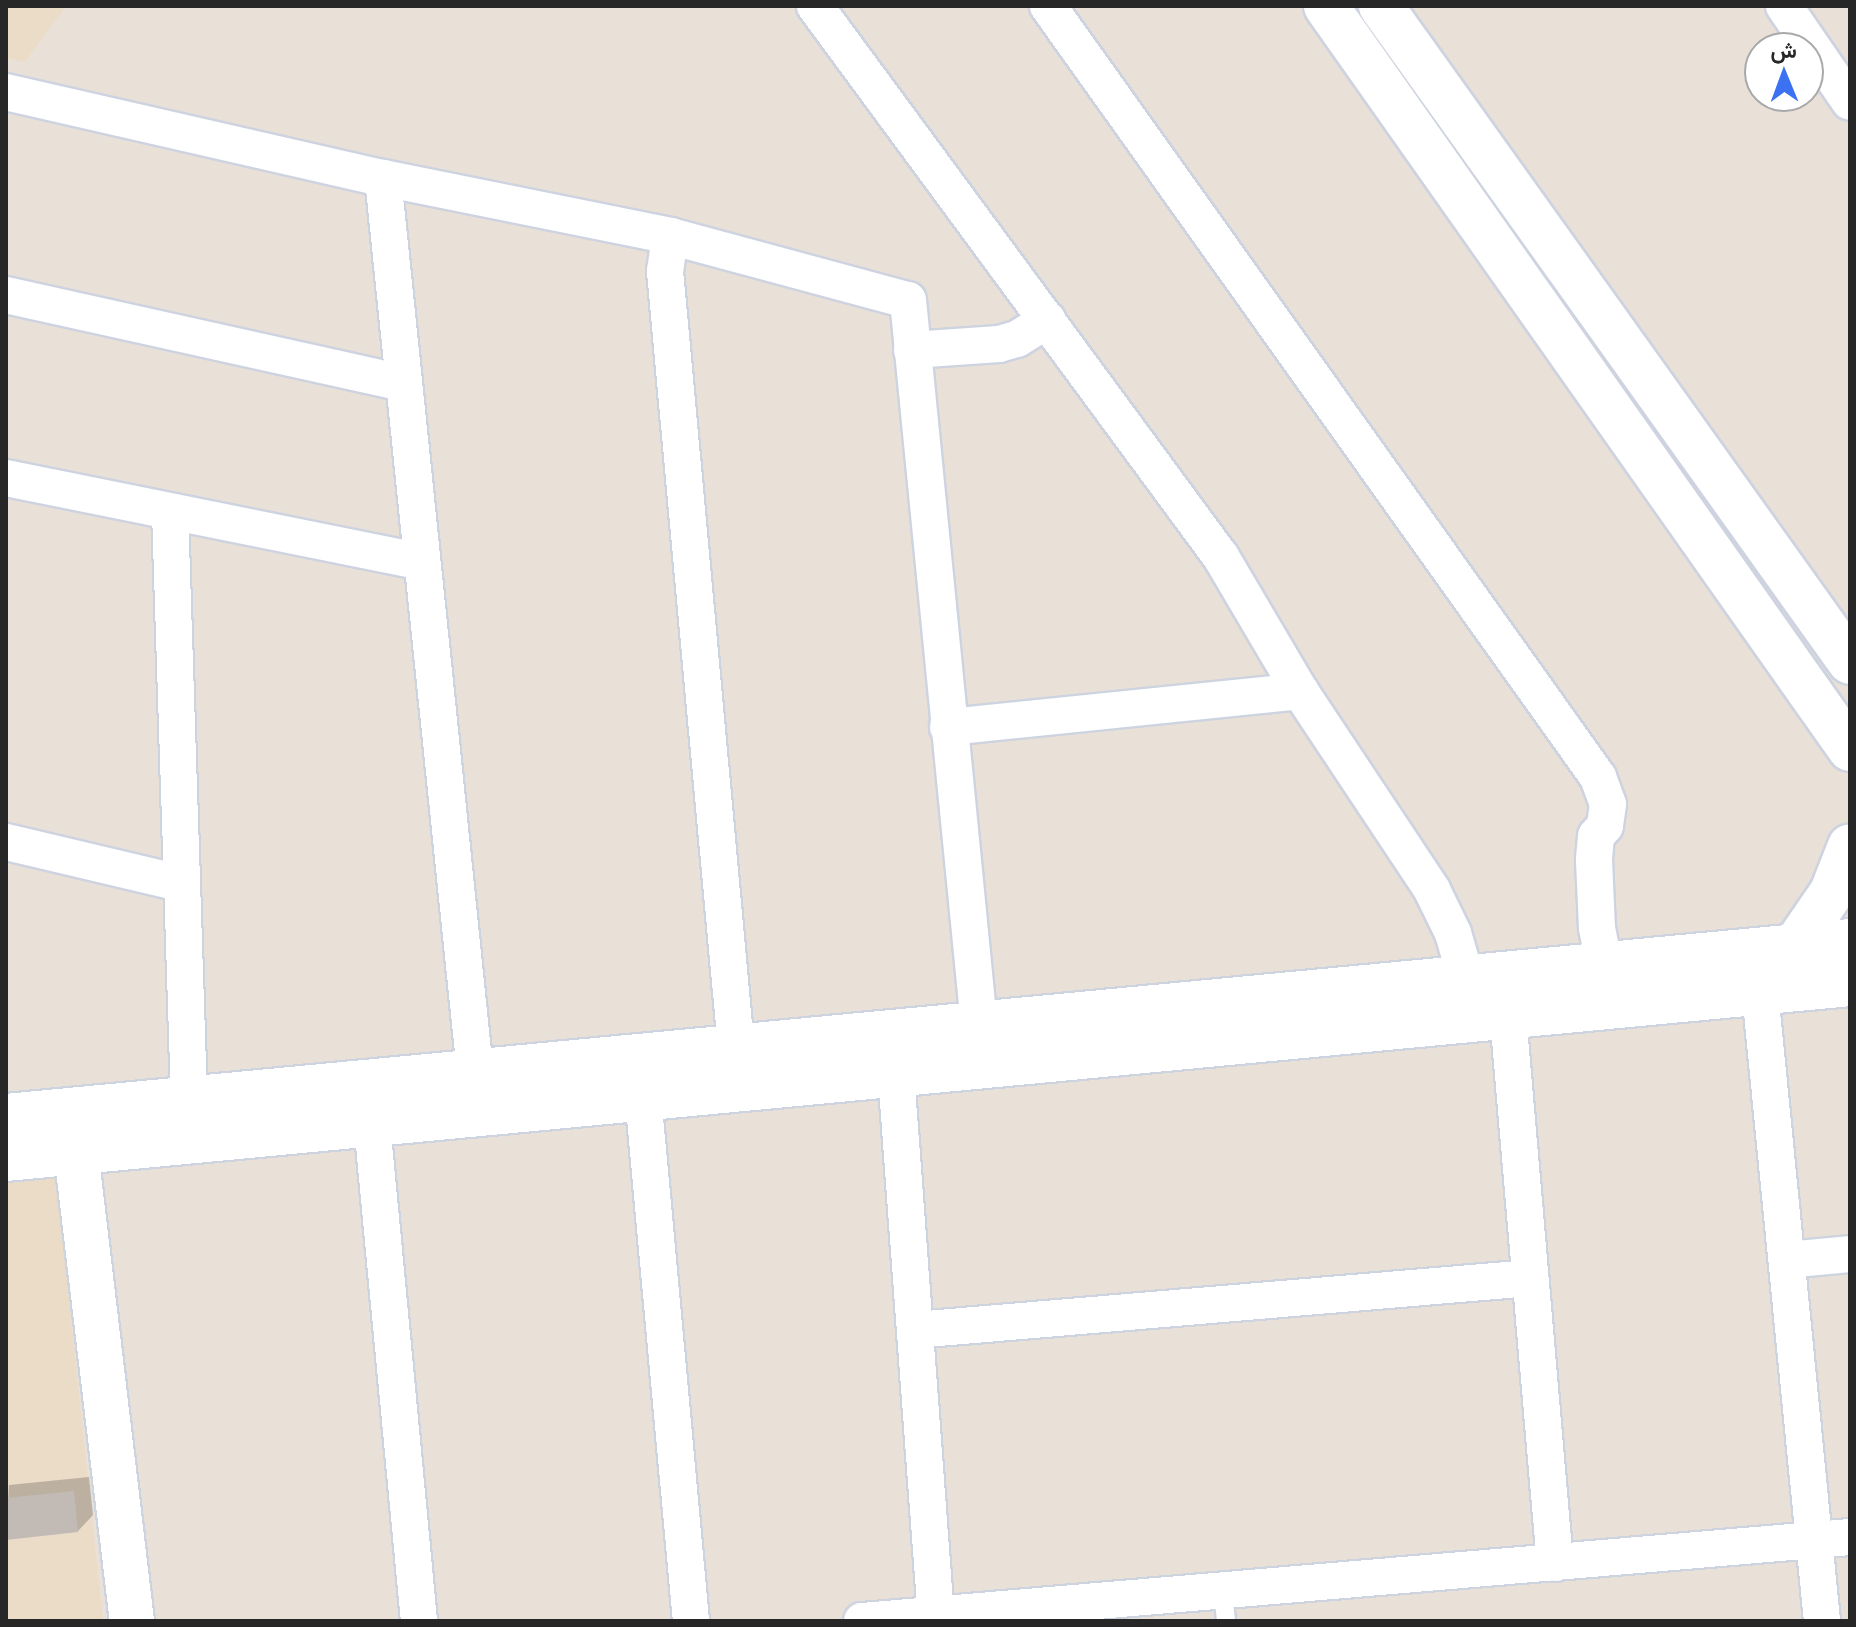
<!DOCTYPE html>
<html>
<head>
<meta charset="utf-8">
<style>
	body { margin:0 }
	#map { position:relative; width:1856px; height:1627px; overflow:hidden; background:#e9e0d8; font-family:"Public Sans",Vazirmatn,sans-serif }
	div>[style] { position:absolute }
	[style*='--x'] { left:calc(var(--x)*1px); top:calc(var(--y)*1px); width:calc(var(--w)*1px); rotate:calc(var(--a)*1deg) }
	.education>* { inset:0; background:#ebdcc8 }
	.shadow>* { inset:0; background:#0003 }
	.building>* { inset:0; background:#c1bab5 }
	.roads { filter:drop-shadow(2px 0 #ced3e0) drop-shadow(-2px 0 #ced3e0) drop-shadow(0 2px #ced3e0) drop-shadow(0 -2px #ced3e0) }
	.service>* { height:18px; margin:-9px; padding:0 9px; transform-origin:9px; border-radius:9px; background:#fff }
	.minor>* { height:36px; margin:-18px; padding:0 18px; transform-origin:18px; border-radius:18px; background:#fff }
	.tertiary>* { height:44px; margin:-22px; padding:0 22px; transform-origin:22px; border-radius:22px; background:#fff }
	span { translate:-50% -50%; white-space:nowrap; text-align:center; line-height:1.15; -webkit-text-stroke:6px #fff; paint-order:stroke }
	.frame { position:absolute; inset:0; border:8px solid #272727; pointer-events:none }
	.north { position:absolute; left:1744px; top:32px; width:80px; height:80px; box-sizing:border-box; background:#fff; border:2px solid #a9a9a9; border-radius:50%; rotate:359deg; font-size:22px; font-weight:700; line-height:32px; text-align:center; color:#272727 }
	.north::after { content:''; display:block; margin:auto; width:28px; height:36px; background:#3c72f2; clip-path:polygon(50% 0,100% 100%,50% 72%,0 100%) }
</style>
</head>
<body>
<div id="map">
	<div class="education">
		<i style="clip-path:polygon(6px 6px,66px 6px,25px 62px,6px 58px)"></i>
		<i style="clip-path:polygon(56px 1175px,103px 1621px,6px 1621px,6px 1181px)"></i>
	</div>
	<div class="shadow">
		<i style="clip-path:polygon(89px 1477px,93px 1515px,78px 1531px,6px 1538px,9px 1485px)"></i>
	</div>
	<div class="building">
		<i style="clip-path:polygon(74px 1491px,78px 1532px,6px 1540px,6px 1498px)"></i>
	</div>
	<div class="roads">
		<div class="service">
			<i style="--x:1223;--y:1592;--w:29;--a:84"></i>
		</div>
		<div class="minor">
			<i style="--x:815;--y:6;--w:684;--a:53.62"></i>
			<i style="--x:1221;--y:557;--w:156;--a:59.5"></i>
			<i style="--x:1300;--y:691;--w:239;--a:56.4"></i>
			<i style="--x:1432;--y:890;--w:48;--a:64"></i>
			<i style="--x:1453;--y:933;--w:47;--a:73.9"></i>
			<i style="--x:1048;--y:6;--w:947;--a:54.5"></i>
			<i style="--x:1598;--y:777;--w:29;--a:70"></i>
			<i style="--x:1608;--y:804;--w:22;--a:98"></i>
			<i style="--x:1605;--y:826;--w:13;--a:132"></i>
			<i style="--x:1596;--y:836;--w:24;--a:95"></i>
			<i style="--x:1594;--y:860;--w:68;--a:87.5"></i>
			<i style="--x:1597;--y:928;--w:38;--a:79"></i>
			<i style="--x:1784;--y:6;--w:116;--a:55.5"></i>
			<i style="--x:6;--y:92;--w:387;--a:12.9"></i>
			<i style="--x:383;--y:178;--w:293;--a:11.4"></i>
			<i style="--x:670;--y:236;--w:246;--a:15.1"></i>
			<i style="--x:908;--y:300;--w:727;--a:84.4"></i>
			<i style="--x:383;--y:178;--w:898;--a:84.12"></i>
			<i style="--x:670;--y:236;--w:35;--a:98"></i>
			<i style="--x:665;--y:271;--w:779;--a:84.77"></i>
			<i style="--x:6;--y:295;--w:407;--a:12.5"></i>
			<i style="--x:912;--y:350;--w:87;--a:-3.9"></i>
			<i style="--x:999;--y:344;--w:19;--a:-16"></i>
			<i style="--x:1017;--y:339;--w:36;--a:-32"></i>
			<i style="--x:6;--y:478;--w:423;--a:11.4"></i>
			<i style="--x:170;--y:512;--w:586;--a:88.14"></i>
			<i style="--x:948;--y:727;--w:354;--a:-5.8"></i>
			<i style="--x:6;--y:842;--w:179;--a:13.3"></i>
			<i style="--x:1760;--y:992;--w:632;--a:84.37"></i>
			<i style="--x:1508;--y:1016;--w:549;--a:85.09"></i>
			<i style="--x:641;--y:1074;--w:549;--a:84.78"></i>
			<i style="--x:896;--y:1074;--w:544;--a:85.79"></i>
			<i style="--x:372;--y:1124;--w:499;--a:84.6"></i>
			<i style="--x:1787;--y:1260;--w:63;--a:-5.4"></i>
			<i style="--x:915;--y:1330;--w:617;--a:-4.83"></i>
			<i style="--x:862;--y:1621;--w:992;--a:-4.86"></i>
		</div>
		<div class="tertiary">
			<i style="--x:1326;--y:6;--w:909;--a:54.81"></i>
			<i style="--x:1381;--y:6;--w:806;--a:54.44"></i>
			<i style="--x:1795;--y:946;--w:65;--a:-55.6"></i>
			<i style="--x:1832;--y:892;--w:49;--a:-68.6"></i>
			<i style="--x:6;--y:1116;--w:1852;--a:-5.42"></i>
			<i style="--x:76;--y:1152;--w:472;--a:83.2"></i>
			<i style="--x:6;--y:1159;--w:1852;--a:-5.42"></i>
		</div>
	</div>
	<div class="frame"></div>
	<div class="north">ش</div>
</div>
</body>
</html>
